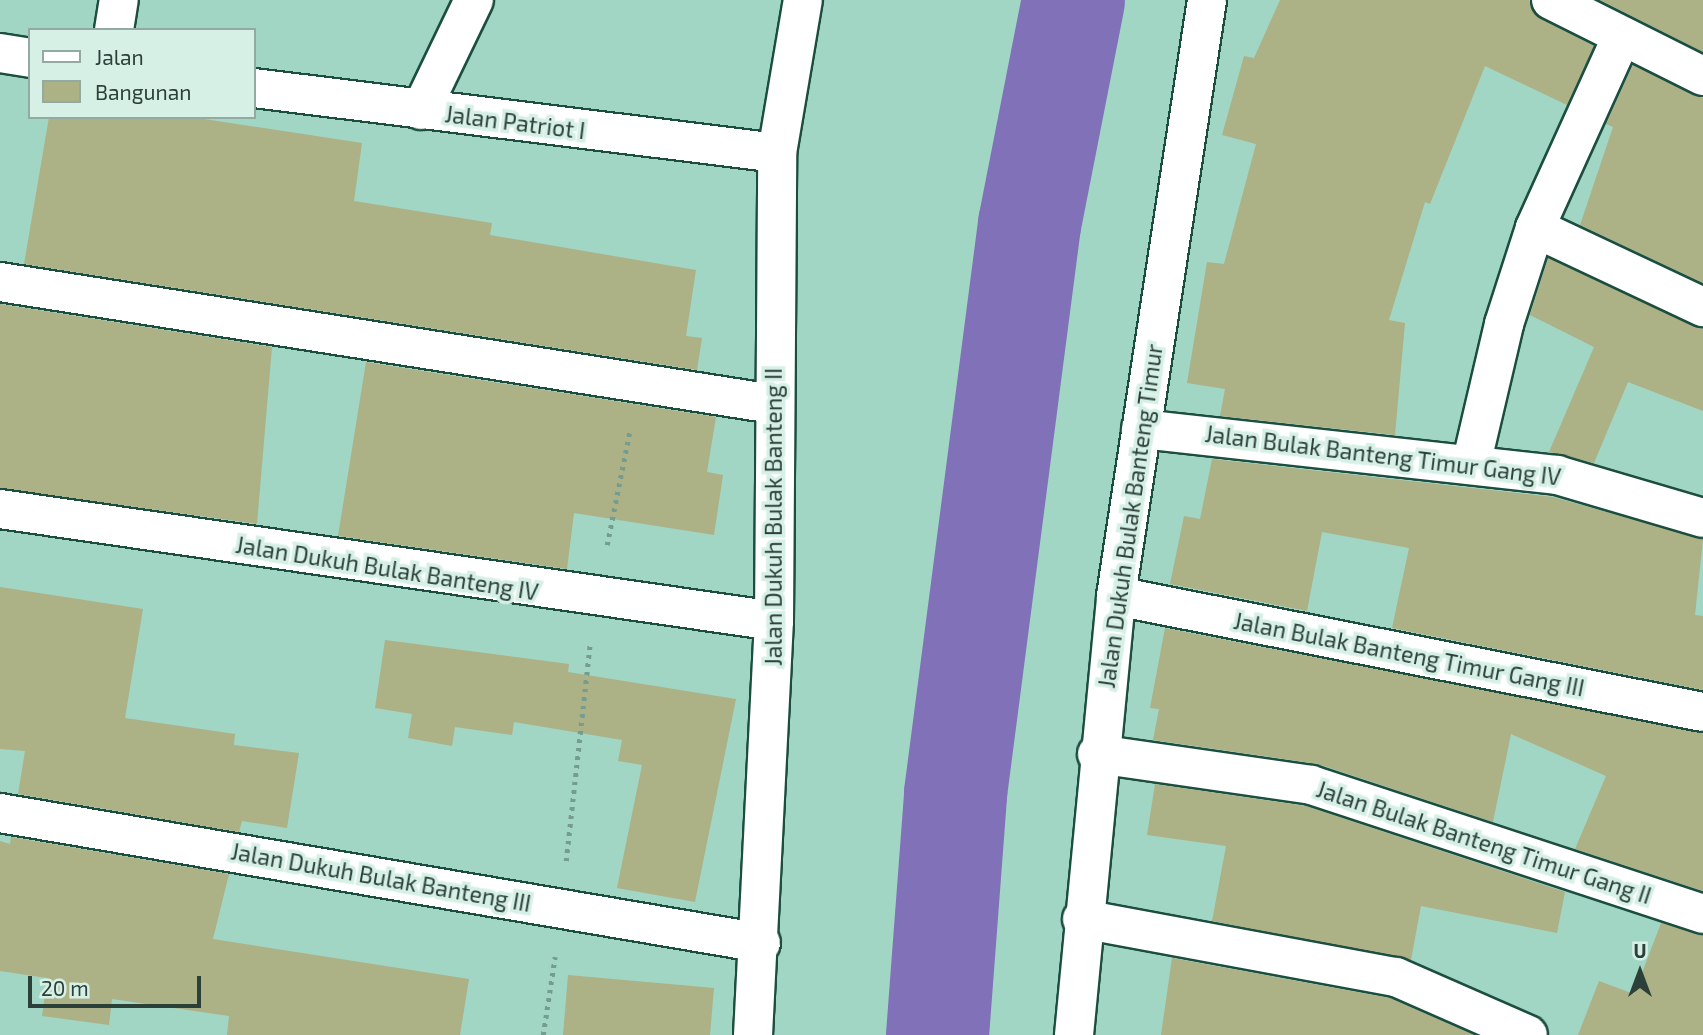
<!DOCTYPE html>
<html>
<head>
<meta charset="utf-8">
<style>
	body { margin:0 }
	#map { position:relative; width:1703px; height:1035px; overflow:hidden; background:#a1d5c4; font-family:"Exo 2",sans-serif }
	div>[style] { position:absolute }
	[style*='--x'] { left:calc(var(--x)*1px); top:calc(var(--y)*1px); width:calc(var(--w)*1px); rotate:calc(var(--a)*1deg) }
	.river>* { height:103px; margin:-51.5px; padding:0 51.5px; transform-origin:51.5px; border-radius:51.5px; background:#8071b8 }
	.building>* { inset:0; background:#acb186 }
	.path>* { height:4.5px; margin-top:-2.25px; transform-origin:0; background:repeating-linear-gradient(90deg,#749c8f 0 3.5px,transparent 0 8.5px) }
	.roads { filter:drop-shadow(2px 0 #1c4e40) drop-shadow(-2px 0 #1c4e40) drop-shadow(0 2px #1c4e40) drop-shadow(0 -2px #1c4e40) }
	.minor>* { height:38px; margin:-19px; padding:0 19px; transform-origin:19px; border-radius:19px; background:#fff }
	span { translate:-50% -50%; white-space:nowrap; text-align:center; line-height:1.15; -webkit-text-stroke:7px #d6f0e6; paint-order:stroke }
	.street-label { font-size:23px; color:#2b4039 }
	.legend { position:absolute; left:28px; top:28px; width:228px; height:91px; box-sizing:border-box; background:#d6f0e6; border:2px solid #92aaa1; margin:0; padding:9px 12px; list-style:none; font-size:21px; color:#2b4039 }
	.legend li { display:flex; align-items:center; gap:14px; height:35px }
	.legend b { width:35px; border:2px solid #92aaa1 }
	.north { position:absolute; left:1605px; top:937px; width:70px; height:70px; -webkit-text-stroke:5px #d6f0e6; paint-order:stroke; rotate:0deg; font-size:19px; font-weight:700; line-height:28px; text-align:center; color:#2b4039 }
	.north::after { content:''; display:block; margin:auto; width:24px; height:32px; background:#2b4039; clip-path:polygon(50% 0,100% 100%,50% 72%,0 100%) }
	.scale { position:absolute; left:28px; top:976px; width:173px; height:32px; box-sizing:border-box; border:4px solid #2b4039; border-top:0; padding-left:9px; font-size:21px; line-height:24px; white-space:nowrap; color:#2b4039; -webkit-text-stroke:5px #d6f0e6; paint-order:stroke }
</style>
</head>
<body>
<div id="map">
	<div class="river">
		<i style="--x:937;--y:1035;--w:243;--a:-85.7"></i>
		<i style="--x:955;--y:793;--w:574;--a:-82.59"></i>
		<i style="--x:1029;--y:224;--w:228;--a:-78.9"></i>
	</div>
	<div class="building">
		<i style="clip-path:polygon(1280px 0,1529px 0,1541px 19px,1594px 46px,1567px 105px,1485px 66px,1430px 204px,1425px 202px,1389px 320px,1405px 323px,1395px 435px,1220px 416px,1225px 389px,1187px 383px,1207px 262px,1224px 264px,1256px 144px,1222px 135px,1244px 56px,1254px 58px)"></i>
		<i style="clip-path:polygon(1600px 0,1703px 0,1703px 52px)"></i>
		<i style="clip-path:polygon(1633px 65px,1703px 98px,1703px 283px,1580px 225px,1613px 127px,1606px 124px)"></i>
		<i style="clip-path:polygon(49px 117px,191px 117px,362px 143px,354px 201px,492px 223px,490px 235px,696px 270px,686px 336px,702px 338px,697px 370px,24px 264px)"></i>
		<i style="clip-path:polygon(1548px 258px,1703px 329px,1703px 411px,1628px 382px,1594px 463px,1549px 452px,1594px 347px,1530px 315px)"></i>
		<i style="clip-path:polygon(0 304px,272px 347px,257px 524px,0 488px)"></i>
		<i style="clip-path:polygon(366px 362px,716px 417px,707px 472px,723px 475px,714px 535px,574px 513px,567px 569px,338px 536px)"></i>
		<i style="clip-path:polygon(1212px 459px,1553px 497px,1703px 539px,1695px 615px,1703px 616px,1703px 690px,1392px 628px,1409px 548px,1322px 532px,1307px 611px,1170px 584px,1184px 516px,1200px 519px)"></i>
		<i style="clip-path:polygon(0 587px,143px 609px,125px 718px,235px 734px,234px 745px,299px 753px,287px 828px,242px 821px,239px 832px,18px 794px,25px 751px,0 749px)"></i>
		<i style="clip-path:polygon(1165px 628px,1703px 733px,1703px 891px,1575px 849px,1606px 776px,1511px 734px,1493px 822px,1318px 764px,1153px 740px,1159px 709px,1150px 708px)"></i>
		<i style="clip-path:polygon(385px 640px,569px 664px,568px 672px,736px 699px,695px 902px,617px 888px,642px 765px,618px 761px,622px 740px,514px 722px,512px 735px,455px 727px,452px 746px,408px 738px,412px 714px,375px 708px)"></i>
		<i style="clip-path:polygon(1155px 784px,1306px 806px,1565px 892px,1557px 933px,1421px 906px,1411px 960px,1212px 921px,1226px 846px,1147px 835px)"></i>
		<i style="clip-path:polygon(11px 837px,229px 874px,213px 939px,469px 979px,460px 1035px,227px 1035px,229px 1016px,112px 999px,109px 1025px,42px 1016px,47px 978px,0 971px,0 841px,10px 844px)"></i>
		<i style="clip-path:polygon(1661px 923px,1703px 935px,1703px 1035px,1578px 1035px,1599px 981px,1634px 994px)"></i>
		<i style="clip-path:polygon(1172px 958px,1390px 998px,1474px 1035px,1161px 1035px)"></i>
		<i style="clip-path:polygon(568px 975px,714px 988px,710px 1035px,563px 1035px)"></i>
	</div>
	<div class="path">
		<i style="--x:607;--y:545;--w:117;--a:-78.7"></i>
		<i style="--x:566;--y:861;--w:218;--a:-83.7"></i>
		<i style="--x:543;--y:1035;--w:79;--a:-81.3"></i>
	</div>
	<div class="roads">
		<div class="minor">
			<i style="--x:1551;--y:0;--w:170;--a:26.6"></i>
			<i style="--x:114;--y:30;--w:30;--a:-81"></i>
			<i style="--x:1622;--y:36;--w:211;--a:114.4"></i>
			<i style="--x:1535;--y:228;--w:186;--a:25.2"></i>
			<i style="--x:0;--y:53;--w:30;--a:9"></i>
			<i style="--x:254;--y:88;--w:527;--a:7.08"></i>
			<i style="--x:421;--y:110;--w:122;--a:-64.3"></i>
			<i style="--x:0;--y:282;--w:783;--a:8.97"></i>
			<i style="--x:1141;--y:429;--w:419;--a:6.3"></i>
			<i style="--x:1557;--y:475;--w:152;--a:16.4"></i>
			<i style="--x:1471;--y:465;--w:145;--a:-76.8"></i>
			<i style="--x:1504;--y:324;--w:101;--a:-72.1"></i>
			<i style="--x:0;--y:509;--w:782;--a:8.23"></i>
			<i style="--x:1116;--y:596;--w:598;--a:11.18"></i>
			<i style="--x:1097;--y:754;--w:216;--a:8.2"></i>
			<i style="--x:1311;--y:785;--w:413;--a:18.2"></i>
			<i style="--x:0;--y:813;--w:772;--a:9.69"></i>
			<i style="--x:1082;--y:919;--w:319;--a:10.5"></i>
			<i style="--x:1396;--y:977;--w:144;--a:23.7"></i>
			<i style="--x:753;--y:1035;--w:415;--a:-87.1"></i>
			<i style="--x:774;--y:621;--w:468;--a:-89.6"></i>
			<i style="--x:777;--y:153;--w:155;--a:-80.4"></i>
			<i style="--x:1074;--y:1035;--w:441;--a:-84.5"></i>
			<i style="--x:1116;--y:596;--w:603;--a:-81.32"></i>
		</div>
	</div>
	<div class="street-label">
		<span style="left:515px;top:122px;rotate:7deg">Jalan Patriot I</span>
		<span style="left:1383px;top:455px;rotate:7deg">Jalan Bulak Banteng Timur Gang IV</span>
		<span style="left:1130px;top:516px;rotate:-82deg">Jalan Dukuh Bulak Banteng Timur</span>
		<span style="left:773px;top:517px;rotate:-90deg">Jalan Dukuh Bulak Banteng II</span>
		<span style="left:387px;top:568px;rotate:9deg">Jalan Dukuh Bulak Banteng IV</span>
		<span style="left:1409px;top:654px;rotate:11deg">Jalan Bulak Banteng Timur Gang III</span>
		<span style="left:1484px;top:842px;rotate:18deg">Jalan Bulak Banteng Timur Gang II</span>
		<span style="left:381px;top:877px;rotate:10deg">Jalan Dukuh Bulak Banteng III</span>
	</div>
	<ul class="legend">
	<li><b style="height:9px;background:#fff"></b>Jalan</li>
	<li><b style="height:19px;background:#acb186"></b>Bangunan</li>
	</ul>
	<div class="north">U</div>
	<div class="scale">20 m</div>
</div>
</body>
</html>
